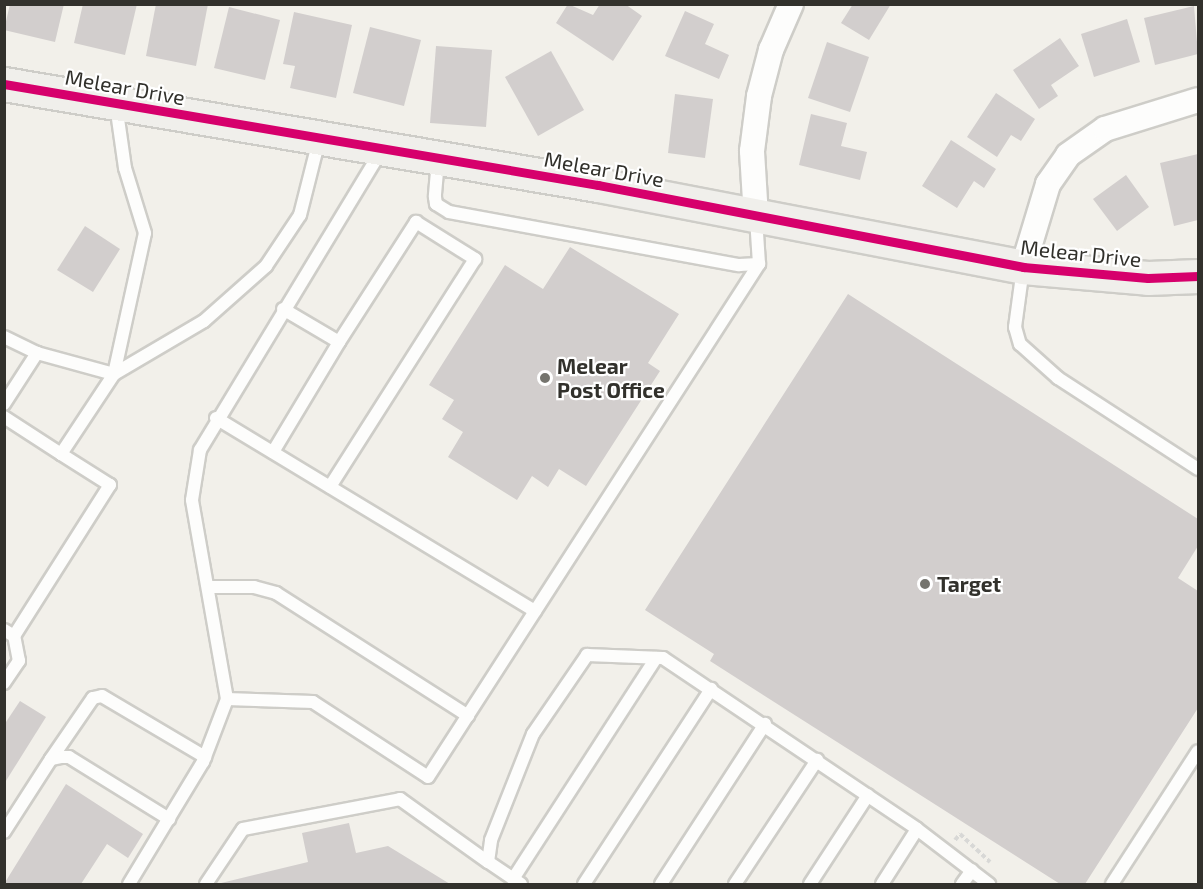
<!DOCTYPE html>
<html>
<head>
<meta charset="utf-8">
<style>
	body { margin:0 }
	#map { position:relative; width:1203px; height:889px; overflow:hidden; background:#f2f0ea; font-family:"Exo 2",sans-serif }
	div>[style] { position:absolute }
	[style*='--x'] { left:calc(var(--x)*1px); top:calc(var(--y)*1px); width:calc(var(--w)*1px); rotate:calc(var(--a)*1deg) }
	.building>* { inset:0; background:#d2cecd }
	.path>* { height:4px; margin-top:-2px; transform-origin:0; background:repeating-linear-gradient(90deg,#d8d8d6 0 4.5px,transparent 0 7.5px) }
	.roads { filter:drop-shadow(2px 0 #cecdc8) drop-shadow(-2px 0 #cecdc8) drop-shadow(0 2px #cecdc8) drop-shadow(0 -2px #cecdc8) }
	.lane>* { height:12px; margin:-6px; padding:0 6px; transform-origin:6px; border-radius:6px; background:#fdfdfc }
	.street>* { height:24px; margin:-12px; padding:0 12px; transform-origin:12px; border-radius:12px; background:#fdfdfc }
	.secondary>* { height:33px; margin:-16.5px; padding:0 16.5px; transform-origin:16.5px; border-radius:16.5px; background:#f0efeb }
	.cycleway>* { height:9px; margin:-4.5px; padding:0 4.5px; transform-origin:4.5px; border-radius:4.5px; background:#d6006c }
	.dots>* { width:16px; height:16px; translate:-50% -50%; box-sizing:border-box; border:3px solid #fff; border-radius:50% }
	span { translate:-50% -50%; white-space:nowrap; text-align:center; line-height:1.15; -webkit-text-stroke:4.5px #fff; paint-order:stroke }
	.street-label { font-size:21px; color:#32312c }
	.poi-label { font-size:21px; color:#32312c; font-weight:700 }
	.left { translate:0 -50%; text-align:left }
	.frame { position:absolute; inset:0; border:6px solid #32312c; pointer-events:none }
</style>
</head>
<body>
<div id="map">
	<div class="building">
		<i style="clip-path:polygon(10px 4px,64px 4px,55px 42px,4px 30px)"></i>
		<i style="clip-path:polygon(83px 4px,137px 4px,125px 55px,74px 43px)"></i>
		<i style="clip-path:polygon(156px 4px,208px 4px,196px 66px,146px 56px)"></i>
		<i style="clip-path:polygon(568px 4px,593px 15px,600px 4px,625px 4px,642px 16px,613px 61px,556px 23px)"></i>
		<i style="clip-path:polygon(853px 4px,891px 4px,869px 40px,841px 23px)"></i>
		<i style="clip-path:polygon(1194px 6px,1198px 54px,1155px 65px,1144px 18px)"></i>
		<i style="clip-path:polygon(229px 7px,280px 20px,265px 80px,214px 68px)"></i>
		<i style="clip-path:polygon(685px 11px,714px 24px,705px 44px,729px 55px,719px 79px,665px 56px)"></i>
		<i style="clip-path:polygon(294px 12px,352px 25px,336px 98px,290px 88px,295px 66px,283px 64px)"></i>
		<i style="clip-path:polygon(1127px 19px,1140px 62px,1094px 77px,1081px 34px)"></i>
		<i style="clip-path:polygon(370px 27px,421px 40px,404px 106px,353px 93px)"></i>
		<i style="clip-path:polygon(1060px 38px,1079px 66px,1051px 85px,1058px 96px,1039px 109px,1013px 70px)"></i>
		<i style="clip-path:polygon(827px 42px,869px 57px,850px 112px,808px 98px)"></i>
		<i style="clip-path:polygon(436px 46px,492px 50px,486px 127px,430px 123px)"></i>
		<i style="clip-path:polygon(551px 51px,584px 110px,538px 136px,505px 77px)"></i>
		<i style="clip-path:polygon(996px 93px,1035px 119px,1021px 141px,1011px 135px,997px 157px,967px 137px)"></i>
		<i style="clip-path:polygon(675px 94px,713px 99px,705px 158px,668px 153px)"></i>
		<i style="clip-path:polygon(811px 114px,847px 123px,841px 146px,867px 152px,860px 180px,799px 165px)"></i>
		<i style="clip-path:polygon(951px 140px,996px 169px,984px 188px,974px 181px,957px 208px,922px 186px)"></i>
		<i style="clip-path:polygon(1198px 154px,1198px 220px,1174px 226px,1160px 163px)"></i>
		<i style="clip-path:polygon(1126px 175px,1149px 207px,1117px 231px,1093px 199px)"></i>
		<i style="clip-path:polygon(85px 226px,120px 249px,93px 292px,57px 270px)"></i>
		<i style="clip-path:polygon(570px 247px,679px 314px,648px 363px,660px 371px,586px 486px,559px 469px,548px 487px,532px 476px,517px 500px,448px 457px,463px 432px,442px 419px,454px 400px,429px 385px,505px 265px,543px 289px)"></i>
		<i style="clip-path:polygon(848px 294px,1198px 519px,1198px 546px,1178px 578px,1198px 591px,1198px 708px,1085px 884px,1060px 884px,710px 661px,714px 654px,645px 610px)"></i>
		<i style="clip-path:polygon(20px 701px,46px 717px,4px 784px,4px 725px)"></i>
		<i style="clip-path:polygon(66px 784px,143px 834px,128px 858px,107px 844px,81px 884px,4px 884px)"></i>
		<i style="clip-path:polygon(349px 823px,356px 853px,388px 846px,450px 884px,217px 884px,308px 862px,302px 833px)"></i>
	</div>
	<div class="path">
		<i style="--x:955;--y:840;--w:8;--a:-50"></i>
		<i style="--x:960;--y:834;--w:41;--a:43"></i>
	</div>
	<div class="roads">
		<div class="lane">
			<i style="--x:438;--y:160;--w:37;--a:95"></i>
			<i style="--x:435;--y:197;--w:7;--a:82"></i>
			<i style="--x:436;--y:204;--w:15;--a:32"></i>
			<i style="--x:449;--y:212;--w:295;--a:10.4"></i>
			<i style="--x:739;--y:265;--w:20;--a:-3"></i>
			<i style="--x:1023;--y:268;--w:60;--a:97.7"></i>
			<i style="--x:1015;--y:327;--w:18;--a:74"></i>
			<i style="--x:1020;--y:344;--w:51;--a:41.8"></i>
			<i style="--x:1058;--y:378;--w:167;--a:33"></i>
			<i style="--x:283;--y:309;--w:65;--a:30.5"></i>
			<i style="--x:339;--y:342;--w:143;--a:-57.3"></i>
			<i style="--x:416;--y:222;--w:70;--a:32.1"></i>
			<i style="--x:475;--y:259;--w:270;--a:122.5"></i>
			<i style="--x:4;--y:337;--w:37;--a:26"></i>
			<i style="--x:4;--y:404;--w:61;--a:-57.1"></i>
			<i style="--x:37;--y:353;--w:80;--a:15.3"></i>
			<i style="--x:114;--y:374;--w:144;--a:-77.6"></i>
			<i style="--x:145;--y:233;--w:68;--a:-107.1"></i>
			<i style="--x:125;--y:168;--w:64;--a:-98.1"></i>
			<i style="--x:4;--y:417;--w:68;--a:33"></i>
			<i style="--x:216;--y:418;--w:373;--a:31.2"></i>
			<i style="--x:273;--y:452;--w:128;--a:-59"></i>
			<i style="--x:208;--y:587;--w:46;--a:0"></i>
			<i style="--x:254;--y:587;--w:23;--a:15"></i>
			<i style="--x:276;--y:593;--w:228;--a:32.6"></i>
			<i style="--x:4;--y:630;--w:12;--a:31"></i>
			<i style="--x:14;--y:636;--w:179;--a:-57.6"></i>
			<i style="--x:110;--y:485;--w:58;--a:-147.7"></i>
			<i style="--x:61;--y:454;--w:96;--a:-56.5"></i>
			<i style="--x:114;--y:374;--w:104;--a:-30.5"></i>
			<i style="--x:204;--y:321;--w:83;--a:-41.6"></i>
			<i style="--x:266;--y:266;--w:61;--a:-56.3"></i>
			<i style="--x:300;--y:215;--w:77;--a:-75.8"></i>
			<i style="--x:4;--y:683;--w:27;--a:-56"></i>
			<i style="--x:19;--y:661;--w:25;--a:-101"></i>
			<i style="--x:227;--y:699;--w:86;--a:2"></i>
			<i style="--x:313;--y:702;--w:137;--a:33.1"></i>
			<i style="--x:428;--y:777;--w:611;--a:-57.17"></i>
			<i style="--x:759;--y:264;--w:46;--a:-93.7"></i>
			<i style="--x:51;--y:759;--w:74;--a:-55.5"></i>
			<i style="--x:93;--y:698;--w:9;--a:-13"></i>
			<i style="--x:102;--y:696;--w:120;--a:30.6"></i>
			<i style="--x:4;--y:832;--w:87;--a:-57.2"></i>
			<i style="--x:51;--y:759;--w:10;--a:-11"></i>
			<i style="--x:61;--y:757;--w:8;--a:0"></i>
			<i style="--x:69;--y:757;--w:118;--a:31.8"></i>
			<i style="--x:513;--y:879;--w:263;--a:-57.1"></i>
			<i style="--x:129;--y:884;--w:143;--a:-58.8"></i>
			<i style="--x:203;--y:762;--w:67;--a:-69.1"></i>
			<i style="--x:227;--y:699;--w:202;--a:-100"></i>
			<i style="--x:192;--y:500;--w:51;--a:-80.9"></i>
			<i style="--x:200;--y:450;--w:350;--a:-58.8"></i>
			<i style="--x:206;--y:884;--w:66;--a:-56.1"></i>
			<i style="--x:243;--y:829;--w:160;--a:-10.8"></i>
			<i style="--x:400;--y:799;--w:108;--a:35.6"></i>
			<i style="--x:521;--y:884;--w:40;--a:-146"></i>
			<i style="--x:488;--y:862;--w:22;--a:-82"></i>
			<i style="--x:491;--y:840;--w:114;--a:-68.4"></i>
			<i style="--x:533;--y:734;--w:96;--a:-55.6"></i>
			<i style="--x:587;--y:655;--w:76;--a:2.3"></i>
			<i style="--x:663;--y:658;--w:306;--a:33.9"></i>
			<i style="--x:917;--y:829;--w:91;--a:37.4"></i>
			<i style="--x:584;--y:884;--w:233;--a:-56.9"></i>
			<i style="--x:661;--y:884;--w:191;--a:-57"></i>
			<i style="--x:735;--y:884;--w:149;--a:-56.5"></i>
			<i style="--x:810;--y:884;--w:106;--a:-56.9"></i>
			<i style="--x:882;--y:884;--w:65;--a:-57.5"></i>
			<i style="--x:962;--y:884;--w:17;--a:-54"></i>
			<i style="--x:1112;--y:884;--w:158;--a:-57.1"></i>
		</div>
		<div class="street">
			<i style="--x:756;--y:217;--w:66;--a:-93.5"></i>
			<i style="--x:752;--y:151;--w:55;--a:-82.7"></i>
			<i style="--x:759;--y:96;--w:48;--a:-75.4"></i>
			<i style="--x:771;--y:50;--w:50;--a:-66.5"></i>
			<i style="--x:1023;--y:267;--w:87;--a:-73.2"></i>
			<i style="--x:1048;--y:184;--w:35;--a:-55"></i>
			<i style="--x:1068;--y:155;--w:45;--a:-35.1"></i>
			<i style="--x:1105;--y:129;--w:97;--a:-17.3"></i>
		</div>
		<div class="secondary">
			<i style="--x:4;--y:84;--w:603;--a:9.65"></i>
			<i style="--x:598;--y:185;--w:433;--a:10.9"></i>
			<i style="--x:1023;--y:267;--w:125;--a:5"></i>
			<i style="--x:1148;--y:278;--w:50;--a:-2.3"></i>
		</div>
	</div>
	<div class="cycleway">
		<i style="--x:4;--y:84;--w:603;--a:9.65"></i>
		<i style="--x:598;--y:185;--w:433;--a:10.9"></i>
		<i style="--x:1023;--y:267;--w:125;--a:5"></i>
		<i style="--x:1148;--y:278;--w:50;--a:-2.3"></i>
	</div>
	<div class="dots">
		<i style="left:545px;top:378px;background:#75746e"></i>
		<i style="left:925px;top:584px;background:#75746e"></i>
	</div>
	<div class="street-label">
		<span style="left:125px;top:87px;rotate:10deg">Melear Drive</span>
		<span style="left:604px;top:169px;rotate:10deg">Melear Drive</span>
		<span style="left:1081px;top:253px;rotate:6deg">Melear Drive</span>
	</div>
	<div class="poi-label">
		<span class="left" style="left:557px;top:378px">Melear<br>Post Office</span>
		<span class="left" style="left:937px;top:584px">Target</span>
	</div>
	<div class="frame"></div>
</div>
</body>
</html>
